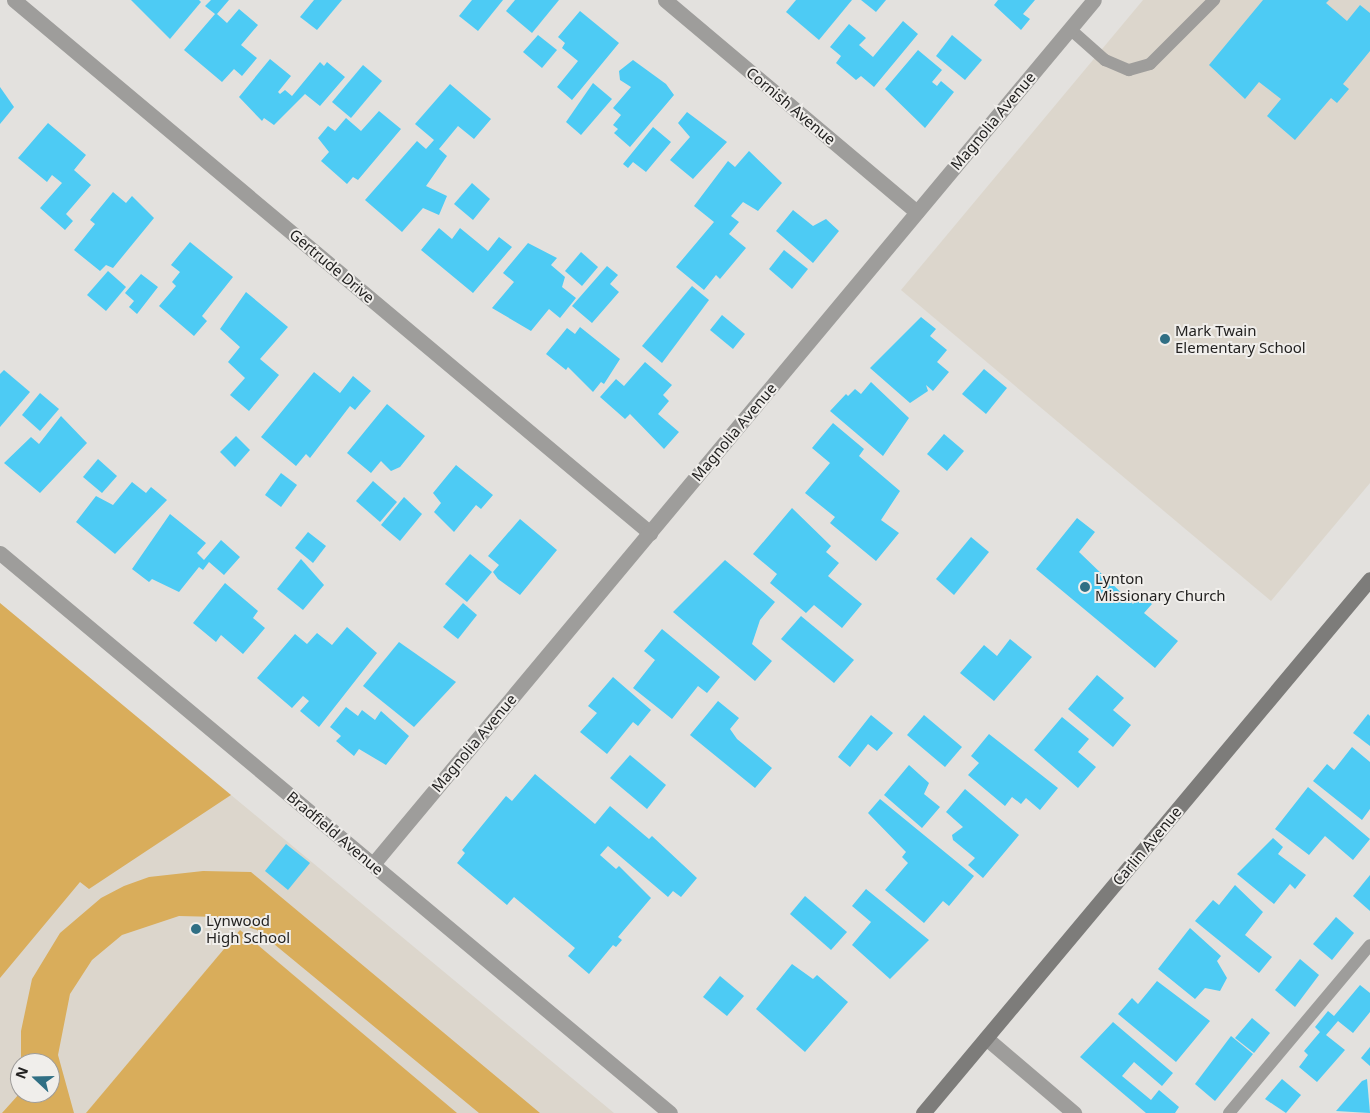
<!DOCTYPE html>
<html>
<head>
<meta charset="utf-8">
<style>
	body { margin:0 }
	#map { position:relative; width:1370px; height:1113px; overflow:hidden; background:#e3e1de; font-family:"Noto Sans",sans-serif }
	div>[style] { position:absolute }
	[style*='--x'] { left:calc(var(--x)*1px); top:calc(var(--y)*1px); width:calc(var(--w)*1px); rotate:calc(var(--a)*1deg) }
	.built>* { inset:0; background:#dcd6cc }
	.green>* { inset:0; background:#d9ad5b }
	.building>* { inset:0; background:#4dcbf4 }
	.lane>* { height:12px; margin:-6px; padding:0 6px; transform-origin:6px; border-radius:6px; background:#9e9d9b }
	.street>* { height:15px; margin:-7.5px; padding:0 7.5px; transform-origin:7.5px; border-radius:7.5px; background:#9e9d9b }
	.secondary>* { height:15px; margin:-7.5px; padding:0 7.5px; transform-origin:7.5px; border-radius:7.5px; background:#7d7c7a }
	.dots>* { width:14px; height:14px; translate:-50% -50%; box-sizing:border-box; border:2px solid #f0eeeb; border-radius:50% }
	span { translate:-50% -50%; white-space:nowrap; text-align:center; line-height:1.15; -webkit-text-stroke:4px #f0eeeb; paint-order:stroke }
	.street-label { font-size:15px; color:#232221 }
	.poi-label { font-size:15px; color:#232221 }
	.left { translate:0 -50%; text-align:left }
	.north { position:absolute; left:10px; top:1053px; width:50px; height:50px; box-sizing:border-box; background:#f0eeeb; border:1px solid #9e9c9a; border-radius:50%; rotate:291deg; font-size:14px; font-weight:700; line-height:20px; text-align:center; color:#232221 }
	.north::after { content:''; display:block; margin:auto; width:18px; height:22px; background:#306f84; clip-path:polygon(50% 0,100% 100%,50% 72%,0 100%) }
</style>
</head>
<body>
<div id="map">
	<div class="built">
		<i style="clip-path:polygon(1143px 0,1370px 0,1370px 483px,1271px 601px,901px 290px)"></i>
		<i style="clip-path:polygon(evenodd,0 603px,231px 795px,614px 1113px,0 1113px,0 603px,20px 1063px,50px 1063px,50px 1093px,20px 1093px,20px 1063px)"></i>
	</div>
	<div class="green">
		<i style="clip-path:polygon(0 603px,231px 795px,89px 889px,80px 882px,0 978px)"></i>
		<i style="clip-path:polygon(203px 871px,251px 872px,540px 1113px,479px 1113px,257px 930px,219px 917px,179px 916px,122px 935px,92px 960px,70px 994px,58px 1055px,74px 1113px,2px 1113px,20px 1093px,50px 1093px,50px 1063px,21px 1063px,21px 1031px,32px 979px,60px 933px,101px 898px,124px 886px,149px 877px)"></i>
		<i style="clip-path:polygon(240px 930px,457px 1113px,86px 1113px)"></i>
	</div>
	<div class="building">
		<i style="clip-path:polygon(131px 0,199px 0,201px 2px,170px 39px)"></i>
		<i style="clip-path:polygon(211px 0,229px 0,217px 14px,227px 23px,239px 9px,258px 25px,241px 45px,257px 58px,242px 76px,234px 69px,222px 82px,184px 50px,215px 14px,205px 6px)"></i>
		<i style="clip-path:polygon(314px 0,342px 0,317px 30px,300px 17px)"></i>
		<i style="clip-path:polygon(472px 0,503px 0,478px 31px,459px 16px)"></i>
		<i style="clip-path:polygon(515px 0,559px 0,532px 33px,506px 11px)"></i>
		<i style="clip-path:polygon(796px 0,852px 0,819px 40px,786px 12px)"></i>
		<i style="clip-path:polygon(861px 0,886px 0,876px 12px)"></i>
		<i style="clip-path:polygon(998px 0,1035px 0,1023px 14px,1030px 19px,1021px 30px,994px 5px)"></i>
		<i style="clip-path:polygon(1263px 0,1329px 0,1326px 3px,1347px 21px,1360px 5px,1370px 13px,1370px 51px,1343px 84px,1349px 89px,1337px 103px,1331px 98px,1295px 140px,1267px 116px,1281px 99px,1259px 82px,1245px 99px,1209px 65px)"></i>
		<i style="clip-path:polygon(580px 11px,619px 43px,572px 100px,557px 87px,578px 61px,562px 48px,565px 43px,558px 37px)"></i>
		<i style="clip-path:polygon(903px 21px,918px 34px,874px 87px,861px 76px,856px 80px,836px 63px,841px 56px,830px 47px,849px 24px,866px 38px,859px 45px,873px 57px)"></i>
		<i style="clip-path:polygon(538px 35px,557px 50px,542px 68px,523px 52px)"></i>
		<i style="clip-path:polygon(952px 35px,982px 60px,965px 80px,936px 56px)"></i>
		<i style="clip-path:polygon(918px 50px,942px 70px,932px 82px,937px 86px,941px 81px,954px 92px,925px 128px,885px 89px)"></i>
		<i style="clip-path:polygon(270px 59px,291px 76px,278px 92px,280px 94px,285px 90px,292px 96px,320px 62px,324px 66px,327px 62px,345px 77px,320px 106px,305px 94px,274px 125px,264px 118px,262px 121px,239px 97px)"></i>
		<i style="clip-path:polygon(633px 60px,666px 84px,674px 95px,630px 147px,614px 133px,618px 129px,613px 125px,621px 115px,613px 108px,631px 87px,620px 80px,619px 71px)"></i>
		<i style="clip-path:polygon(363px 65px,382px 81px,351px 118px,332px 102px)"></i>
		<i style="clip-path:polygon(593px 83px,612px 99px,581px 135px,566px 122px)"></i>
		<i style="clip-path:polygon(450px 84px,491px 119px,474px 139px,458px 126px,439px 149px,447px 156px,426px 186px,447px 196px,439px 215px,423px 208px,402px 232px,365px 200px,417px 141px,426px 149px,434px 140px,415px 124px)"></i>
		<i style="clip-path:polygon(0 87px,14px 107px,0 124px)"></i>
		<i style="clip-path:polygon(379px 111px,401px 129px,358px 180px,353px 177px,347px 184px,321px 161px,329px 152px,318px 138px,328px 126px,335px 131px,346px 118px,361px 131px)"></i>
		<i style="clip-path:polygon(687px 112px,727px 142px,693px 179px,670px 160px,690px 137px,678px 123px)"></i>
		<i style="clip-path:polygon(48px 123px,86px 155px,74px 170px,91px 185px,66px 214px,73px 221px,65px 230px,40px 208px,62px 183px,52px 175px,47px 182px,18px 158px)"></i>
		<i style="clip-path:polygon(653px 127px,671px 142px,646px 172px,633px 162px,628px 168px,623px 164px)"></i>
		<i style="clip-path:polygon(749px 151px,782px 183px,758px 211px,743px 202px,731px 216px,739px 222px,729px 234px,746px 248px,720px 279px,716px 275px,704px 290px,676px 267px,714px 222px,694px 206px,728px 161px,735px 167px)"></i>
		<i style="clip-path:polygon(472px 183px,490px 199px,473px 220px,454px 204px)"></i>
		<i style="clip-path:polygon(113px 192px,126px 203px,132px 196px,154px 218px,113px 268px,106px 265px,100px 271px,74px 250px,95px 224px,90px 220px)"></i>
		<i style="clip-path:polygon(793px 210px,813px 226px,826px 219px,839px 231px,813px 263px,776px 231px)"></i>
		<i style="clip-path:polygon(439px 228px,452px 239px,460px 228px,488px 251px,499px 237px,512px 247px,473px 293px,421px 250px)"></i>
		<i style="clip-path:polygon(190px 242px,233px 277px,202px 316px,207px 321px,194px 336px,159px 306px,176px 286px,172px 282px,180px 272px,171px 265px)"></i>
		<i style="clip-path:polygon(528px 243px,557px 258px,551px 265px,565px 277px,562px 287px,576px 298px,560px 318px,549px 309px,531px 331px,492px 308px,514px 282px,503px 273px)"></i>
		<i style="clip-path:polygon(784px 250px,808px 269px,792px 289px,769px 269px)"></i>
		<i style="clip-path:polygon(581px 252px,598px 267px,582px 286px,565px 271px)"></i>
		<i style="clip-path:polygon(607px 266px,618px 275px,610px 284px,619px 292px,592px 323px,572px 306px)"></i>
		<i style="clip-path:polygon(108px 271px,126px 287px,106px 311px,87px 295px)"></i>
		<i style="clip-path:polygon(141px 274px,158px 287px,137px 314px,129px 307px,134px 301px,125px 293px)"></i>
		<i style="clip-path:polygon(692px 286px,709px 300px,662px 363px,642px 346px)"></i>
		<i style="clip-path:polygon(246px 292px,288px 327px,260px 359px,279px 375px,249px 411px,230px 395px,245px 378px,228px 362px,240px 347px,220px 329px)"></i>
		<i style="clip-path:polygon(722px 315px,745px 334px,733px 349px,710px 330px)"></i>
		<i style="clip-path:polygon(921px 317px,936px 329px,930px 336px,947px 350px,937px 362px,949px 372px,933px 391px,926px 385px,928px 391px,910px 403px,870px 368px)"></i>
		<i style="clip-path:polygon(580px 327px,620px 359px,604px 384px,601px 382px,593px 392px,568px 367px,566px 370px,546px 354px,567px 328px,575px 334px)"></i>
		<i style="clip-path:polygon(645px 362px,672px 385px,663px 395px,669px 401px,658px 414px,679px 432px,664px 449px,630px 414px,625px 419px,600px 397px,616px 379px,624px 386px)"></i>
		<i style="clip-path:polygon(984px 369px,1007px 388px,986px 414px,962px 394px)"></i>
		<i style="clip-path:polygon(4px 370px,30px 392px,0 427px,0 374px)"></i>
		<i style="clip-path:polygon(314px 372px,340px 393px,353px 376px,371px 391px,355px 410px,350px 406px,310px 458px,306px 454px,296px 466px,261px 437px)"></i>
		<i style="clip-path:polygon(871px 382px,909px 418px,883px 456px,830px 411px,846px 394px,848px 396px,855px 389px,861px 394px)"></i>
		<i style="clip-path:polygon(40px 393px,59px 409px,40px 431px,22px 415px)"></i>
		<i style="clip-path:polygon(387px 404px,425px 436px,400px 467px,391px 471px,381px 461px,371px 473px,347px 453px)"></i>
		<i style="clip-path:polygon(61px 416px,87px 443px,40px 493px,4px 463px,31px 437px,39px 444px)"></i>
		<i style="clip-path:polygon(833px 423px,864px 449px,859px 456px,900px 491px,881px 520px,899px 533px,876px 561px,830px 523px,835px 517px,805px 493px,830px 463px,812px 448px)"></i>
		<i style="clip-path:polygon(944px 434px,964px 451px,947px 471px,927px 454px)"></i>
		<i style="clip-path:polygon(236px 436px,250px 450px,235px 467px,220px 452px)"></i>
		<i style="clip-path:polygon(98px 459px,117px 476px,102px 493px,83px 477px)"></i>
		<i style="clip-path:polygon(456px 465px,493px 495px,481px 509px,476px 505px,454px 532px,434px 512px,441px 503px,433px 493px)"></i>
		<i style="clip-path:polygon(281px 473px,297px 485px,281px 507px,265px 495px)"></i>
		<i style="clip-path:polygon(373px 481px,397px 502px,380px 522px,356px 501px)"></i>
		<i style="clip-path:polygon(132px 482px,146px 493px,151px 487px,167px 500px,115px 554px,76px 522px,96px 496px,113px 505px)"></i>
		<i style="clip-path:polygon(404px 497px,422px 514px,400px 541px,381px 525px)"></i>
		<i style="clip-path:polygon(792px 508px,831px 546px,826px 552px,839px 563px,828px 576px,862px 604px,842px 628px,814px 605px,806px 613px,770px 583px,777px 574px,753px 554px)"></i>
		<i style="clip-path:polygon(170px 514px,206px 543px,197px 553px,204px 560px,221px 540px,240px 557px,224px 575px,209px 562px,203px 570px,199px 567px,179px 592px,152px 579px,149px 582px,132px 569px)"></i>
		<i style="clip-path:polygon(1077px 518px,1095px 532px,1079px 552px,1133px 604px,1141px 595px,1152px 604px,1144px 613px,1178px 641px,1155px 668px,1036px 569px)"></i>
		<i style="clip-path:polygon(520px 519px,557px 550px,520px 595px,498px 579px,493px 572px,499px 565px,488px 556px)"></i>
		<i style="clip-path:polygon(308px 532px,326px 546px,313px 563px,295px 548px)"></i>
		<i style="clip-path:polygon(971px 537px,989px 552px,954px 595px,936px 579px)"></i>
		<i style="clip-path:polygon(470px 554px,492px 572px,467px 602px,445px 584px)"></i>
		<i style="clip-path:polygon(301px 559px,324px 585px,303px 610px,277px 589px)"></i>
		<i style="clip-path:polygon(725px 560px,775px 602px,760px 620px,752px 644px,772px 661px,755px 681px,673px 612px)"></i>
		<i style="clip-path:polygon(225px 583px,258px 611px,253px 618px,265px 628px,243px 654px,221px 635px,216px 642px,193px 623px)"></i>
		<i style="clip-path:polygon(463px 603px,477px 615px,458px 639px,443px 627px)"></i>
		<i style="clip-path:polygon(801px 616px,854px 660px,834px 683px,781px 639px)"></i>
		<i style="clip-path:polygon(347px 627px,377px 653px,319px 727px,300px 711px,309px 701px,303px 696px,292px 708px,257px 678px,295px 634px,307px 644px,317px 633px,332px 645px)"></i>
		<i style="clip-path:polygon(662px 629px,720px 677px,707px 693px,698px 686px,672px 719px,633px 688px,655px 660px,644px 651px)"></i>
		<i style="clip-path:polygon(1010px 639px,1032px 657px,994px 701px,960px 673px,984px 645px,997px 656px)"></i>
		<i style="clip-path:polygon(399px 642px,456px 682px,414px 727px,363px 686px)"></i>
		<i style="clip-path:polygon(1097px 675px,1124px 698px,1113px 710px,1131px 725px,1113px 747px,1068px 709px)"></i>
		<i style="clip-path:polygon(613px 677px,651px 710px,638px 726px,633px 722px,607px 754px,580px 732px,597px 713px,588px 706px)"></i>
		<i style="clip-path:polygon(718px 701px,739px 718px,730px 729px,737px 739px,772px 768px,755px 788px,690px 735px)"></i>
		<i style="clip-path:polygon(346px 707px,358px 716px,362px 710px,375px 720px,381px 711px,409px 736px,386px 765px,359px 749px,354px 756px,336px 741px,341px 736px,330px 727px)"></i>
		<i style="clip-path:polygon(1368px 714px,1370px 716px,1370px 746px,1353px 733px)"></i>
		<i style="clip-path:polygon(871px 715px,893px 733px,877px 751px,868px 744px,850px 767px,838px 757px)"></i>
		<i style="clip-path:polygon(924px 715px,962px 747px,945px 767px,907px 735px)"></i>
		<i style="clip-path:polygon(1062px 717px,1089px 739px,1078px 752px,1096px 767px,1078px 788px,1034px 750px)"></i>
		<i style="clip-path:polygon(989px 734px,1058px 788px,1040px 810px,1026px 798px,1021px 804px,1012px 797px,1005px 806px,968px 775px,979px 763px,971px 756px)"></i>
		<i style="clip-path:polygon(1352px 747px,1370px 762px,1370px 809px,1362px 820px,1313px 781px,1327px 764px,1334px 770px)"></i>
		<i style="clip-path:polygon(630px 755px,666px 785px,647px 809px,610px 778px)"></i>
		<i style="clip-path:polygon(909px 765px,929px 783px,924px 794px,940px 807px,922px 828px,884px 795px)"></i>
		<i style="clip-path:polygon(535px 774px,595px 824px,610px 806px,649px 839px,652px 836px,697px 878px,681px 897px,673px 891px,668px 897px,608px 846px,600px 855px,616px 869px,619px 866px,651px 898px,618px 937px,622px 940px,616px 947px,613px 945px,589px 974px,568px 956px,575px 948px,514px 897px,507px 905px,457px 863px,465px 853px,462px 850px,506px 796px,512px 801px)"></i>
		<i style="clip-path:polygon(1308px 787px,1370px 839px,1353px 860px,1325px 836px,1309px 855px,1275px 829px)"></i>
		<i style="clip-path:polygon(965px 789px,1019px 835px,983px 878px,968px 865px,975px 858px,953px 840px,952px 835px,963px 827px,946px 812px)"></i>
		<i style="clip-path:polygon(880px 799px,974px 876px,949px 906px,943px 901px,924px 923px,885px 890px,908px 863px,902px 857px,906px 852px,868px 813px)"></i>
		<i style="clip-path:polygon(1273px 838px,1283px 847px,1278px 854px,1306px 875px,1295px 889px,1290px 884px,1274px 904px,1237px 874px)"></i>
		<i style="clip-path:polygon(286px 844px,310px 863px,288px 890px,265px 871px)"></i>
		<i style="clip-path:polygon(1370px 875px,1370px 911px,1353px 896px)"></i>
		<i style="clip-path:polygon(1235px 885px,1263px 912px,1245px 935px,1272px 957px,1259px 973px,1195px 921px,1213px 900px,1219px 905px)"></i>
		<i style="clip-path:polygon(866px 889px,929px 940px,890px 979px,852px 945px,871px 922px,852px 906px)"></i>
		<i style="clip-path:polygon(805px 896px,847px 932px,831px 950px,790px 914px)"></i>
		<i style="clip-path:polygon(1336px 917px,1354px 933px,1332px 960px,1313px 944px)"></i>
		<i style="clip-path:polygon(1190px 928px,1221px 956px,1217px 961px,1227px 978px,1220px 991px,1205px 988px,1195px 999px,1158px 969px)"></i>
		<i style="clip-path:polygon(1300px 959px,1319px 975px,1295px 1007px,1275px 990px)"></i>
		<i style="clip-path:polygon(792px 964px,813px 979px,817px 975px,848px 1002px,805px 1052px,756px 1009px)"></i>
		<i style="clip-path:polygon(720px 976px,744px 996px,727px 1016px,703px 997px)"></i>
		<i style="clip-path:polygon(1157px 981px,1210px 1021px,1176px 1062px,1118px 1014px,1132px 998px,1138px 1004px)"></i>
		<i style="clip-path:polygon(1360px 985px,1370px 993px,1370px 1012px,1353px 1033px,1338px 1021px,1326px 1035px,1345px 1050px,1317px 1082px,1299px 1067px,1308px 1055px,1304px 1051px,1320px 1032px,1315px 1027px,1328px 1011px,1334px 1016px)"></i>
		<i style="clip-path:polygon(1252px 1018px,1270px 1033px,1254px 1053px,1235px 1038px)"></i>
		<i style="clip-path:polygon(1113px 1022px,1173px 1073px,1162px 1086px,1134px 1062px,1122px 1076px,1151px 1100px,1159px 1090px,1179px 1107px,1175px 1113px,1146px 1113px,1080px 1057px)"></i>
		<i style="clip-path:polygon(1231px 1036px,1253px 1054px,1215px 1101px,1195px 1084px)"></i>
		<i style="clip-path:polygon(1370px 1047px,1370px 1066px,1361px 1058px)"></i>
		<i style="clip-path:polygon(1282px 1079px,1301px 1095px,1286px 1113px,1265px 1099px)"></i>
		<i style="clip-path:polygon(1367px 1079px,1370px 1113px,1336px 1111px,1362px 1081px)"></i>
	</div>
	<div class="lane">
		<i style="--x:1070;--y:29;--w:47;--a:41.5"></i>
		<i style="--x:1105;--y:60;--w:26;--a:23"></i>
		<i style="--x:1129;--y:70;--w:22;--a:-16"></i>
		<i style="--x:1150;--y:64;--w:91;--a:-45"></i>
		<i style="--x:1229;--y:1113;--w:219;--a:-50"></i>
	</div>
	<div class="street">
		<i style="--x:14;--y:0;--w:830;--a:39.96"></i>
		<i style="--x:665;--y:0;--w:329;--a:40.1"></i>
		<i style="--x:0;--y:553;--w:873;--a:39.89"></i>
		<i style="--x:373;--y:864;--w:1125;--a:-50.16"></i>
		<i style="--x:986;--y:1038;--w:116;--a:40.4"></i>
	</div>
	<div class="secondary">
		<i style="--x:923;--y:1113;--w:696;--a:-50.07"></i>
	</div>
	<div class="dots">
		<i style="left:1165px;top:339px;background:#306f84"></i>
		<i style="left:1085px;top:587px;background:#306f84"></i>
		<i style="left:196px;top:929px;background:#306f84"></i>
	</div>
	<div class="street-label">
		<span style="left:791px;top:106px;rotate:40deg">Cornish Avenue</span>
		<span style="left:993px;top:121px;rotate:-50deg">Magnolia Avenue</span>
		<span style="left:332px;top:266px;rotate:40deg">Gertrude Drive</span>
		<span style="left:734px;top:432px;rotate:-50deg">Magnolia Avenue</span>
		<span style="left:474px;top:743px;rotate:-50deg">Magnolia Avenue</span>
		<span style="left:335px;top:833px;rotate:40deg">Bradfield Avenue</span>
		<span style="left:1147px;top:846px;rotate:-50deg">Carlin Avenue</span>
	</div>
	<div class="poi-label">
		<span class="left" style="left:1175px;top:339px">Mark Twain<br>Elementary School</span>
		<span class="left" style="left:1095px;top:587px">Lynton<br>Missionary Church</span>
		<span class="left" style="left:206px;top:929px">Lynwood<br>High School</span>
	</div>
	<div class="north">N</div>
</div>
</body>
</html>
